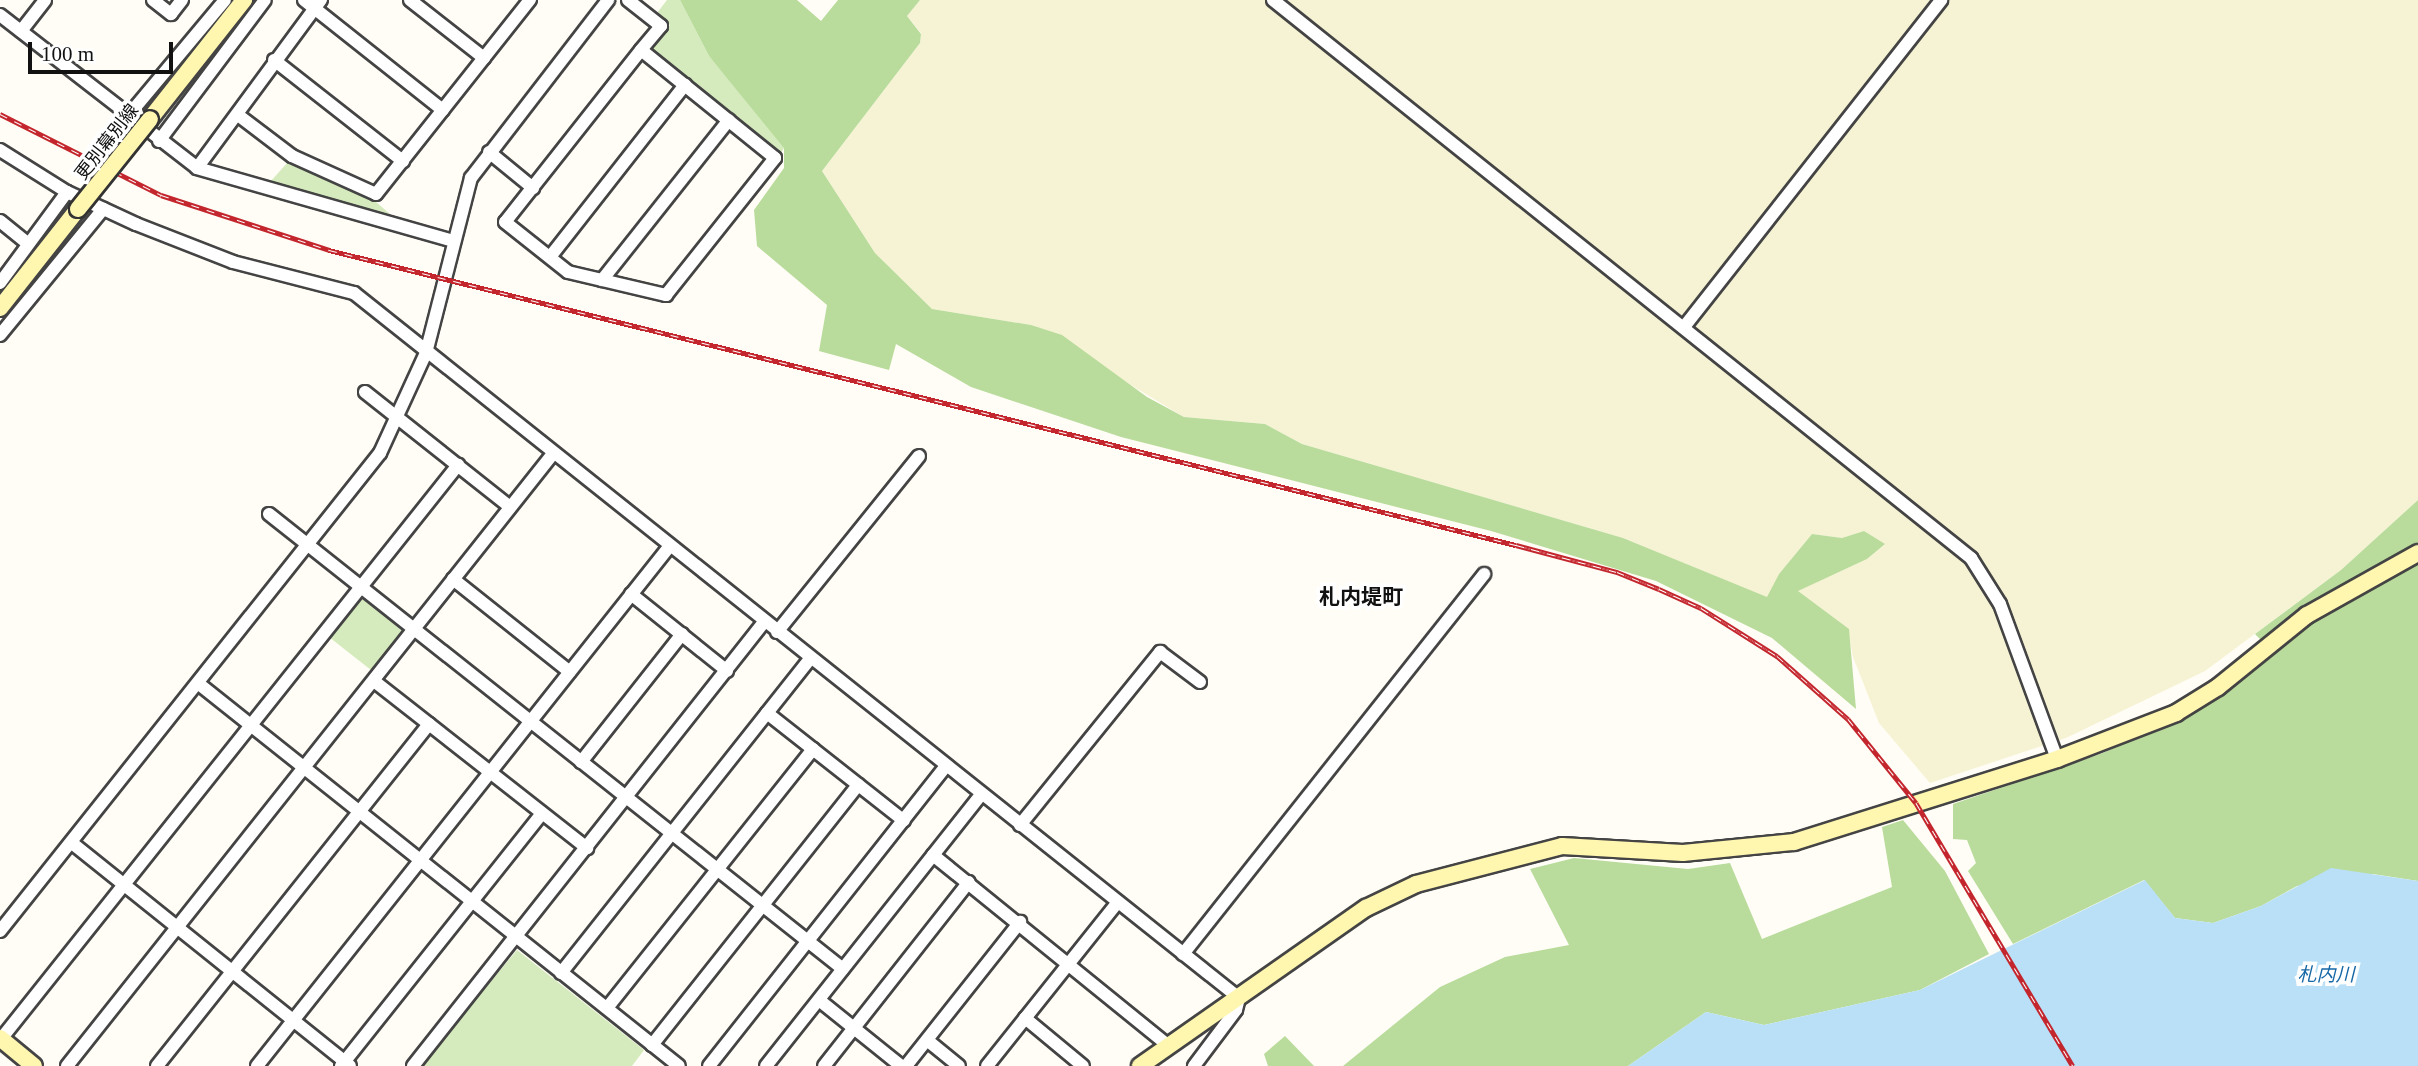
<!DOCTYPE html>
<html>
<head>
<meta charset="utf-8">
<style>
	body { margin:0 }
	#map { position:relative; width:2418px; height:1066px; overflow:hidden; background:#fffdf5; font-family:"Times New Roman","Noto Sans JP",serif }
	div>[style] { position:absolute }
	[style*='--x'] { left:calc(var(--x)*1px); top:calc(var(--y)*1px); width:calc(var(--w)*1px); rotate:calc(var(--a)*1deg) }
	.farmland>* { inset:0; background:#f6f3d4 }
	.green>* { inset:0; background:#d5ebbd }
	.forest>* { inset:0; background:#b9dc9c }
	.water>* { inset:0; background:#b9e0f7 }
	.roads { filter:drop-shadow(2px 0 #444) drop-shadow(-2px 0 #444) drop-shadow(0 2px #444) drop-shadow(0 -2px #444) }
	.street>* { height:12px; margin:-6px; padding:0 6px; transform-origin:6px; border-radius:6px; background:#fff }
	.secondary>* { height:16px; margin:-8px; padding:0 8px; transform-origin:8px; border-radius:8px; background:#fff6b0 }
	.rail>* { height:5px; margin-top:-2.5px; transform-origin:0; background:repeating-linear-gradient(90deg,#fff 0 8px,#c4262e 0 16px); box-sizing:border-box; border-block:2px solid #c4262e }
	.bridges { filter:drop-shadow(2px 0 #333) drop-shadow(-2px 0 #333) drop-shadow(0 2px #333) drop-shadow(0 -2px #333) }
	.secondary-bridge>* { height:16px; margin:-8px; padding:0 8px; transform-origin:8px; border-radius:8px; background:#fff6b0 }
	span { translate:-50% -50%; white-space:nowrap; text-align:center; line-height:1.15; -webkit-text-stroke:7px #fff; paint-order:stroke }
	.street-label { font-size:18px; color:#111 }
	.water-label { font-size:19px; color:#1768a6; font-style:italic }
	.quarter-label { font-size:21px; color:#111; font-weight:700 }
	.scale { position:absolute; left:28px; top:42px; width:145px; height:32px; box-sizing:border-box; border:4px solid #111; border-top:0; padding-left:9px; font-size:21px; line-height:24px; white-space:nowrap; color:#111; -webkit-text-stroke:5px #fff; paint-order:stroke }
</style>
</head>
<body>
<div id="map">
	<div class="farmland">
		<i style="clip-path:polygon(920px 0,2418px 0,2418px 500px,2341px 570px,2205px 671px,2066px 738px,1930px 783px,1879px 723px,1853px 657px,1848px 629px,1797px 591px,1867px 559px,1884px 545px,1864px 531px,1842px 538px,1812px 534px,1779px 574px,1768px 598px,1623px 538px,1302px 444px,1265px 424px,1184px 417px,1031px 325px,932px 309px,875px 253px,822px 171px,920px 43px,921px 33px,907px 16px)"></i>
	</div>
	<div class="green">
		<i style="clip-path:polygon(667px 0,680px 0,709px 56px,776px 133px,784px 148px,781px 153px,652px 54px,652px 47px,670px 25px,657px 13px)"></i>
		<i style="clip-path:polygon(288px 162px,376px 202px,390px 214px,270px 182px)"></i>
		<i style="clip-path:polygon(363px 597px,403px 632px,371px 670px,329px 637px)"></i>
		<i style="clip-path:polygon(517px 950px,644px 1050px,632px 1066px,421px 1066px)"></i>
	</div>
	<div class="forest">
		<i style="clip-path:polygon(680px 0,797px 0,821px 21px,838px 0,920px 0,907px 16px,921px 34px,920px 43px,822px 171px,875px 253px,932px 309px,1031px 325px,1062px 335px,1147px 397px,1184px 417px,1265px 424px,1302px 444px,1623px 538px,1767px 597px,1779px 574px,1812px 534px,1842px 538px,1864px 531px,1885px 544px,1867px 559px,1798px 591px,1849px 629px,1856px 709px,1772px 638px,1656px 581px,1491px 531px,1121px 437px,971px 387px,896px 344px,889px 370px,819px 351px,827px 305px,757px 246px,754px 210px,784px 168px,784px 148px,709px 56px)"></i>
		<i style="clip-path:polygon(2418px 500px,2418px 543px,2358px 575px,2261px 640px,2255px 634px,2341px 570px)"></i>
		<i style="clip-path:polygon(2418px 562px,2418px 881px,2373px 874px,2297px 886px,2261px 906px,2213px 923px,2175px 918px,2144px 880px,2013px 944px,1968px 871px,1976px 863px,1967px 840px,1953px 839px,1953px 804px,2103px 753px,2201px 709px,2292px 635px)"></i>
		<i style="clip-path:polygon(1903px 820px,1945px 871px,1989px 954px,1920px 990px,1764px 1025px,1706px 1012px,1628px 1066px,1343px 1066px,1440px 987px,1505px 957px,1569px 945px,1530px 869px,1574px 858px,1688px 869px,1730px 863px,1762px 939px,1892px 887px,1882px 827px)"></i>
		<i style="clip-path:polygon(1285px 1036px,1314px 1066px,1268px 1066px,1264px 1054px)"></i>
	</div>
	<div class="water">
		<i style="clip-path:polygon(2331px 868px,2418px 881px,2418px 1066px,1628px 1066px,1706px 1012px,1764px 1025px,1920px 990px,2145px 880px,2175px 918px,2213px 923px,2261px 906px)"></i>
	</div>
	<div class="roads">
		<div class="street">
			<i style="--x:153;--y:0;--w:23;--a:38"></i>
			<i style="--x:171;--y:14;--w:18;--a:-52"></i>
			<i style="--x:304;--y:0;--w:177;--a:38.4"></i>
			<i style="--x:410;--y:0;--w:94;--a:38.1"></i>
			<i style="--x:628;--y:0;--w:42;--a:38.2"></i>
			<i style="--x:661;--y:26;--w:31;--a:130"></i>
			<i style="--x:641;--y:50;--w:219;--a:128.3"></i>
			<i style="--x:505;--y:222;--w:80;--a:38.4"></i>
			<i style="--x:568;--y:272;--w:101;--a:13.2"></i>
			<i style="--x:666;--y:295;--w:175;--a:-51.5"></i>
			<i style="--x:775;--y:158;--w:172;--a:-141.1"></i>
			<i style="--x:1273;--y:0;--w:894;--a:38.64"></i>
			<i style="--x:1971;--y:558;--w:54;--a:57.8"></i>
			<i style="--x:2000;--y:604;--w:165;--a:69.8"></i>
			<i style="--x:0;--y:15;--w:249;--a:37.8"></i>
			<i style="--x:197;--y:168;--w:267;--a:15.9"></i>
			<i style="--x:21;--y:31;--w:39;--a:-52"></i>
			<i style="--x:274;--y:60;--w:164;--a:38.1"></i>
			<i style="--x:238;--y:115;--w:68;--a:37.2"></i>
			<i style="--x:292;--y:156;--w:92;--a:24.3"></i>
			<i style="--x:376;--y:194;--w:248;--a:-51.6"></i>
			<i style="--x:128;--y:116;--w:151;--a:-50.1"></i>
			<i style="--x:159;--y:141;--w:176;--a:-53.1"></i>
			<i style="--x:0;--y:150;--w:79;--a:32.1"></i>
			<i style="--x:67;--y:192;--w:76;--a:24.9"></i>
			<i style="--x:136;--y:224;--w:104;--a:21.4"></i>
			<i style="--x:233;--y:262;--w:125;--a:14.4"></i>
			<i style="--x:354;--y:293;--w:1131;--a:38.54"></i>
			<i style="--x:1239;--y:998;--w:12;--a:104"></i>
			<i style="--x:1236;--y:1010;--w:70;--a:126.9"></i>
			<i style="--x:489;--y:152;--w:57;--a:39.3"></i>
			<i style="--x:197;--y:168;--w:209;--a:-53.6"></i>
			<i style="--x:0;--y:221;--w:35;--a:39"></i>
			<i style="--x:550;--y:257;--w:219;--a:-51.9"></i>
			<i style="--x:602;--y:280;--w:204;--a:-51.6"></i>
			<i style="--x:0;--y:283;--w:113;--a:-53.6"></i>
			<i style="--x:1684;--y:327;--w:416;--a:-51.8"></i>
			<i style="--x:0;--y:335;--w:163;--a:-50.7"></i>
			<i style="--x:365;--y:392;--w:185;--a:38.4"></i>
			<i style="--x:269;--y:514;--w:732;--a:38.4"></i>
			<i style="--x:453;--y:579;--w:149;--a:38.5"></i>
			<i style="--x:631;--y:594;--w:123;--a:38.7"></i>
			<i style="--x:777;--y:632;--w:226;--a:-51.1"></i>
			<i style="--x:374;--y:681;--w:271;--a:38.1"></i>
			<i style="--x:199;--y:684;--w:613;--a:38.51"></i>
			<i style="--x:767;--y:713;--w:174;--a:38.2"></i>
			<i style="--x:581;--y:762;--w:163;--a:-51.7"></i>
			<i style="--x:1020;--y:825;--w:223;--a:-51"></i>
			<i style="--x:1160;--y:652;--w:50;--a:36.9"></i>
			<i style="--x:72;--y:843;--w:356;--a:38.7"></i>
			<i style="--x:933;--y:855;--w:304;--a:39"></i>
			<i style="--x:0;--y:931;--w:611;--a:-51.52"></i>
			<i style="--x:380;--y:453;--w:110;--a:-65.3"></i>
			<i style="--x:426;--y:353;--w:181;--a:-75.6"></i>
			<i style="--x:471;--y:178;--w:225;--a:-52.4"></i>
			<i style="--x:1183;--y:954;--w:485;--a:-51.6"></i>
			<i style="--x:561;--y:973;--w:401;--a:-51.6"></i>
			<i style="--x:819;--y:1000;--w:105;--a:38.8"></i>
			<i style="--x:607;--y:1008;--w:331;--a:-51.5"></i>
			<i style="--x:1025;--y:1018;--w:75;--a:39.6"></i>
			<i style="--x:1;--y:1039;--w:734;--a:-51.47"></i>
			<i style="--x:927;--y:1040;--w:41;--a:39.1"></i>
			<i style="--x:652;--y:1045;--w:332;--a:-51.6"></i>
			<i style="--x:67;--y:1066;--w:780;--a:-51.56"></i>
			<i style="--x:157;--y:1066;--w:437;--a:-51.5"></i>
			<i style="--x:257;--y:1066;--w:663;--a:-51.56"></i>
			<i style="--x:341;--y:1066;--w:323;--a:-51.5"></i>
			<i style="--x:413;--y:1066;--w:566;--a:-51.67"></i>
			<i style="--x:709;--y:1066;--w:382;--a:-51.7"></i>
			<i style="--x:766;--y:1066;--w:346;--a:-51.6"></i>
			<i style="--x:824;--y:1066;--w:234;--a:-51.8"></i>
			<i style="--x:906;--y:1066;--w:184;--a:-51.6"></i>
			<i style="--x:987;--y:1066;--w:210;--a:-51.4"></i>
		</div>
		<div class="secondary">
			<i style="--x:150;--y:119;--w:152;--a:-51.7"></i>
			<i style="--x:0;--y:308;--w:126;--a:-51.8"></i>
			<i style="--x:0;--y:1038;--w:44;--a:39.5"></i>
			<i style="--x:1140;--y:1066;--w:276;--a:-35"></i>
			<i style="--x:1366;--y:908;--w:55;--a:-25.6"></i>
			<i style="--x:1416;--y:884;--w:151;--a:-14.6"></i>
			<i style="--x:1562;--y:846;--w:121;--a:3.3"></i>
			<i style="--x:1683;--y:853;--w:112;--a:-5.7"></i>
			<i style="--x:1794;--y:842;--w:276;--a:-17.5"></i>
			<i style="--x:2057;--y:759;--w:128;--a:-21.1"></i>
			<i style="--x:2176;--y:713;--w:49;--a:-31.8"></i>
			<i style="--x:2218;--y:687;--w:114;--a:-39"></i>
			<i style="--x:2307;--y:615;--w:127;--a:-29.2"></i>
		</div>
	</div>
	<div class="rail">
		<i style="--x:0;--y:114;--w:180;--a:26.7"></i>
		<i style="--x:161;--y:195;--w:177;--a:18.1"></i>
		<i style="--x:329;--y:250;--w:1223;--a:13.96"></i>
		<i style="--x:1516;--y:545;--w:105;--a:15"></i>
		<i style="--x:1617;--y:572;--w:45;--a:22"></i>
		<i style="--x:1659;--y:589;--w:46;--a:24.3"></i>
		<i style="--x:1701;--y:608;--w:90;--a:32.3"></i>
		<i style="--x:1777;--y:656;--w:95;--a:41.6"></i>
		<i style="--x:1848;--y:719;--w:108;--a:51"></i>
		<i style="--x:1916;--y:803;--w:306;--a:59.2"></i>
	</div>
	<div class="bridges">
		<div class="secondary-bridge">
			<i style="--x:78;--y:209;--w:115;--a:-51.3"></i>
		</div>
	</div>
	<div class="street-label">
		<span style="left:107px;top:142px;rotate:-52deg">更別幕別線</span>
	</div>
	<div class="water-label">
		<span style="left:2326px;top:975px">札内川</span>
	</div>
	<div class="quarter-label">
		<span style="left:1361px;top:597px">札内堤町</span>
	</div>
	<div class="scale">100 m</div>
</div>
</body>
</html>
